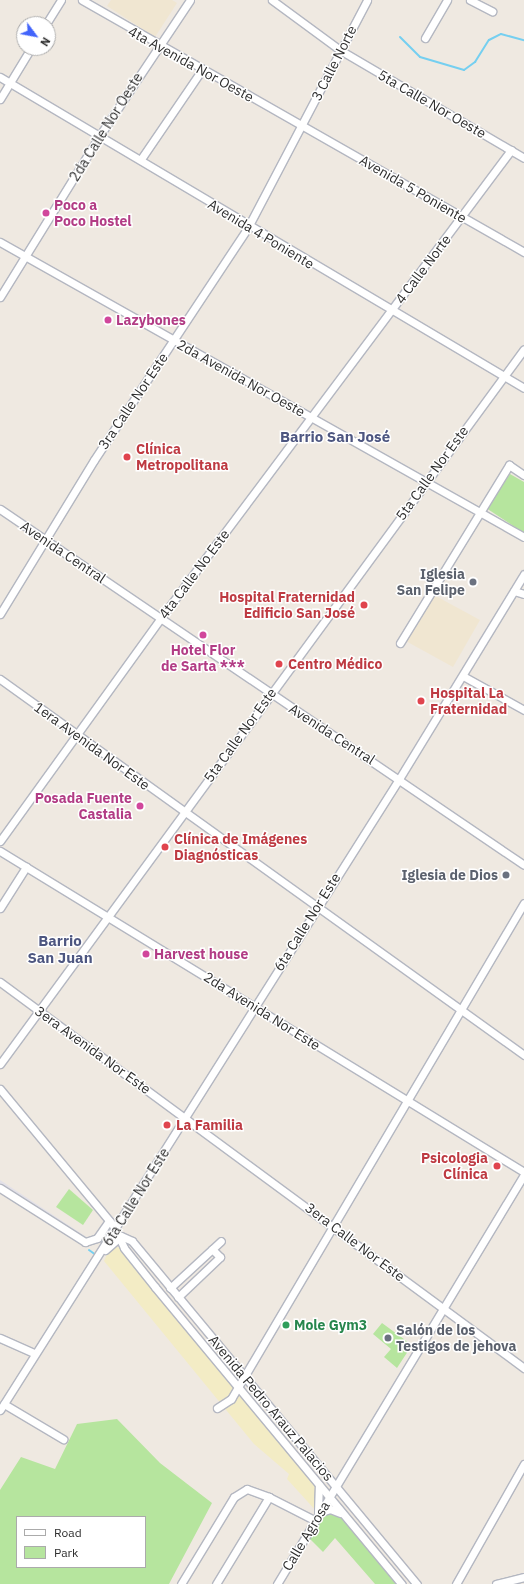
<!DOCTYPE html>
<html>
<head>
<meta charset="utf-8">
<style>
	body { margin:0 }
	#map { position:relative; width:524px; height:1584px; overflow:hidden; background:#efe9e1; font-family:"IBM Plex Sans",sans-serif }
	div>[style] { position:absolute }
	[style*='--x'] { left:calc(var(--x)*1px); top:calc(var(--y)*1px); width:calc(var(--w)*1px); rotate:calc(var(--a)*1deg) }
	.industrial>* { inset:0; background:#e3e1e8 }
	.education>* { inset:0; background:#f0e6d1 }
	.green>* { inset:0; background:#b6e59e }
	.sand>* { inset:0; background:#f3ecc5 }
	.stream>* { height:2px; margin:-1px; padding:0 1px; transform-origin:1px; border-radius:1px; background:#75cff0 }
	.roads { filter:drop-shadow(1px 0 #b4b7c1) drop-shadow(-1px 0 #b4b7c1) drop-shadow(0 1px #b4b7c1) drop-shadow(0 -1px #b4b7c1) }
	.minor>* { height:7px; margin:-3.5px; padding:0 3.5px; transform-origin:3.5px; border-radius:3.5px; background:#fff }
	.dots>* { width:11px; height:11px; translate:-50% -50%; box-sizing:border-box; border:2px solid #fff; border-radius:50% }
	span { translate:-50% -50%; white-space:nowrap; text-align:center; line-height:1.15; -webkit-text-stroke:3px #fff; paint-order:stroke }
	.street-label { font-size:14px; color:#2e2e2e }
	.hotel-label { font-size:14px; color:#b23c85; font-weight:700 }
	.left { translate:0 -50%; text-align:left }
	.right { translate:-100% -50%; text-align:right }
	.health-label { font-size:14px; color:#be3a42; font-weight:700 }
	.worship-label { font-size:14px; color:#5b616d; font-weight:700 }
	.leisure-label { font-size:14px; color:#27864d; font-weight:700 }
	.neighbourhood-label { font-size:15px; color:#4d5680; font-weight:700 }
	.legend { position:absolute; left:16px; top:1516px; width:130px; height:52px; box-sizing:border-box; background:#fff; border:1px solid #ababab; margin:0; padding:5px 7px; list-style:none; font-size:12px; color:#2e2e2e }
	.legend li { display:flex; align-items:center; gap:8px; height:20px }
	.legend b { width:20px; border:1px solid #ababab }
	.north { position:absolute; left:16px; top:16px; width:40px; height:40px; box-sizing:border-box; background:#fff; border:1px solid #ababab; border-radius:50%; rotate:122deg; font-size:11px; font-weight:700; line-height:16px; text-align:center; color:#2e2e2e }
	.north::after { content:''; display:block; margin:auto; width:14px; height:18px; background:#4264fb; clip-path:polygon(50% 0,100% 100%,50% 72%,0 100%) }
</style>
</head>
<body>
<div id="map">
	<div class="industrial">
		<i style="clip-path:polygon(0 1180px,88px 1238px,85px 1243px,0 1189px)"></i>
	</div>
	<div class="education">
		<i style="clip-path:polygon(111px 0,172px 0,177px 3px,155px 37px,107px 6px)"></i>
		<i style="clip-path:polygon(432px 594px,480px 620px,453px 667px,404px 640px)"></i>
	</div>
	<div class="green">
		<i style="clip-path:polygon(510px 474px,524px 482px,524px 533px,486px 508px)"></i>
		<i style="clip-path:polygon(69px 1189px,93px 1210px,83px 1225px,56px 1207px)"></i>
		<i style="clip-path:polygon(382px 1323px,412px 1345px,397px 1368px,384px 1357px,391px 1349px,373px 1334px)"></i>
		<i style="clip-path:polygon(evenodd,117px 1419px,160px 1463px,212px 1503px,169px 1584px,0 1584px,0 1490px,21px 1457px,55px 1469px,77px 1424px,117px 1419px,17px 1517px,145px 1517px,145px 1567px,17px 1567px,17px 1517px)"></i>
		<i style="clip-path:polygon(329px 1512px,341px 1517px,397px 1584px,375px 1584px,335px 1538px,323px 1552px,307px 1536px)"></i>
	</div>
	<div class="sand">
		<i style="clip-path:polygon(117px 1247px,124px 1248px,318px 1483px,318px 1513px,287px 1479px,289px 1474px,254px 1444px,104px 1261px,109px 1250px)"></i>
	</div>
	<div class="stream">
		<i style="--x:400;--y:37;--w:28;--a:45"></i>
		<i style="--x:420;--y:57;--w:46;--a:16.5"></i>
		<i style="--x:464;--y:70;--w:14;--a:-36"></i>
		<i style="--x:475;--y:62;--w:26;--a:-58"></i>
		<i style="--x:489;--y:40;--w:13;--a:-27"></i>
		<i style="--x:501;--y:34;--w:24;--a:15"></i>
		<i style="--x:89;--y:1250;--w:9;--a:36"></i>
	</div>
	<div class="roads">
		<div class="minor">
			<i style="--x:82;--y:0;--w:509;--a:29.69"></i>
			<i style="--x:272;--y:0;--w:84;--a:36.3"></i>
			<i style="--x:340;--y:50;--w:213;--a:30.4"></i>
			<i style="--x:470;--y:0;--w:25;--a:27"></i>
			<i style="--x:46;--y:24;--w:28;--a:-58"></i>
			<i style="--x:425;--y:38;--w:44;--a:-59.9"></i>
			<i style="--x:0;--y:77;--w:609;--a:30.69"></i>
			<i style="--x:0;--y:99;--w:60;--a:-58.7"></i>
			<i style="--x:141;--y:159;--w:107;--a:-55.7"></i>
			<i style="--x:0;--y:242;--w:601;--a:29.38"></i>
			<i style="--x:0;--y:297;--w:190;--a:-58.3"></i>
			<i style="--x:100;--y:135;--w:162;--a:-56.3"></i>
			<i style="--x:0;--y:509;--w:633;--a:34.19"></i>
			<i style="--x:514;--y:591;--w:10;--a:17"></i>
			<i style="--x:0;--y:614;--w:180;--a:-58.6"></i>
			<i style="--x:94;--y:460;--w:279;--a:-56.5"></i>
			<i style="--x:248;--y:227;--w:256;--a:-62.3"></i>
			<i style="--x:400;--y:643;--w:209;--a:-58.5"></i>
			<i style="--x:509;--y:465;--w:18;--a:34"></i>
			<i style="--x:463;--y:676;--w:70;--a:29.1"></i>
			<i style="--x:0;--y:679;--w:645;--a:35.66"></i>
			<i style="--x:0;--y:841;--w:274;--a:-54.2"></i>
			<i style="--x:160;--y:619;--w:586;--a:-53.19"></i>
			<i style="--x:0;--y:851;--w:615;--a:31.49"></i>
			<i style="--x:0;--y:908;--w:49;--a:-57.6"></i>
			<i style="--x:0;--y:982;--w:651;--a:36.38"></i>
			<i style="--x:0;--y:1064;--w:886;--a:-53.76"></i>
			<i style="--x:0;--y:1089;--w:177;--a:50.3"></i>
			<i style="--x:113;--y:1225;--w:25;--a:64"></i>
			<i style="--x:124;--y:1248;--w:50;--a:51.5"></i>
			<i style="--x:155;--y:1287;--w:386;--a:50.3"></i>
			<i style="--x:0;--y:1188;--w:101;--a:32.4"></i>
			<i style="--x:85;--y:1242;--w:13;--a:-18"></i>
			<i style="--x:97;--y:1238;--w:21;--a:-55"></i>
			<i style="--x:121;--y:1236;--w:12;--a:24"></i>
			<i style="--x:132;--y:1241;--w:446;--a:50.3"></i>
			<i style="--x:105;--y:1250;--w:21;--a:-41"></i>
			<i style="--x:170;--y:1288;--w:69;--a:-42.7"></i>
			<i style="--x:178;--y:1297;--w:58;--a:-43.6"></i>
			<i style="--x:220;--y:1257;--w:11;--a:-135"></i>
			<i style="--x:0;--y:1338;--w:37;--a:24"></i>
			<i style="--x:4;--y:1404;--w:69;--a:30.7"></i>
			<i style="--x:217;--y:1408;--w:17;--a:-33"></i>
			<i style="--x:231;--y:1399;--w:576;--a:-59.43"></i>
			<i style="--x:0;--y:1410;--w:747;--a:-57.69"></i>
			<i style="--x:399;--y:779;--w:240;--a:-58.6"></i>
			<i style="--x:318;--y:1511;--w:26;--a:-88"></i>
			<i style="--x:318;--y:1513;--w:13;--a:-18"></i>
			<i style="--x:330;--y:1509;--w:11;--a:22"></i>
			<i style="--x:181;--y:1584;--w:102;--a:-58.7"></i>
			<i style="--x:234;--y:1497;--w:15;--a:-32"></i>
			<i style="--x:247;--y:1489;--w:23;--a:20"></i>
			<i style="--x:216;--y:1584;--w:102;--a:-58.7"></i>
			<i style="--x:269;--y:1497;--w:51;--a:27.1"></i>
			<i style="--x:277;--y:1584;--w:478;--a:-58.9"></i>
			<i style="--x:456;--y:1584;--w:138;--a:-60.5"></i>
			<i style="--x:496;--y:1584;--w:29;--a:-14"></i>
		</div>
	</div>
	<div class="dots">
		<i style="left:46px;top:213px;background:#d1479c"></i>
		<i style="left:108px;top:320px;background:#d1479c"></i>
		<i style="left:127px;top:457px;background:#e0444e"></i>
		<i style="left:473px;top:582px;background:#6b7280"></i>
		<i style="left:364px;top:605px;background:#e0444e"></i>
		<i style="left:203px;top:635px;background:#d1479c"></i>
		<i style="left:279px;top:664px;background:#e0444e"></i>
		<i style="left:421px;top:701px;background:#e0444e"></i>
		<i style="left:140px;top:806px;background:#d1479c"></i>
		<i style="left:165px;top:847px;background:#e0444e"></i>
		<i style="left:506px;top:875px;background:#6b7280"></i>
		<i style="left:146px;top:954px;background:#d1479c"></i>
		<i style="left:167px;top:1125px;background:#e0444e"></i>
		<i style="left:497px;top:1166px;background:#e0444e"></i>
		<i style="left:286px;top:1325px;background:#2e9e5b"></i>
		<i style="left:388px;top:1338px;background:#6b7280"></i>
	</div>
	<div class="street-label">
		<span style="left:334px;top:63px;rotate:-63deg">3 Calle Norte</span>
		<span style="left:191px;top:64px;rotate:29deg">4ta Avenida Nor Oeste</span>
		<span style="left:432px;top:104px;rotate:30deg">5ta Calle Nor Oeste</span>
		<span style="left:106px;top:127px;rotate:-58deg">2da Calle Nor Oeste</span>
		<span style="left:413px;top:189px;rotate:30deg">Avenida 5 Poniente</span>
		<span style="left:261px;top:234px;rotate:31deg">Avenida 4 Poniente</span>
		<span style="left:423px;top:269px;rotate:-53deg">4 Calle Norte</span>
		<span style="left:241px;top:378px;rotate:29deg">2da Avenida Nor Oeste</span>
		<span style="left:133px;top:401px;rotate:-56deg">3ra Calle Nor Este</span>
		<span style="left:432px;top:473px;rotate:-54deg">5ta Calle Nor Este</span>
		<span style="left:63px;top:552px;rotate:34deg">Avenida Central</span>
		<span style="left:194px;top:574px;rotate:-53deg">4ta Calle No Este</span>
		<span style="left:332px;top:734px;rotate:33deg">Avenida Central</span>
		<span style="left:240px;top:735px;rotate:-54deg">5ta Calle Nor Este</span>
		<span style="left:92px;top:746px;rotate:36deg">1era Avenida Nor Este</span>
		<span style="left:307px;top:922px;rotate:-58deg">6ta Calle Nor Este</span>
		<span style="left:262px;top:1011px;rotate:32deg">2da Avenida Nor Este</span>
		<span style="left:93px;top:1050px;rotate:36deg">3era Avenida Nor Este</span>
		<span style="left:136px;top:1197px;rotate:-58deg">6ta Calle Nor Este</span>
		<span style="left:355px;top:1242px;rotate:37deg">3era Calle Nor Este</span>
		<span style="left:271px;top:1408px;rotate:50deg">Avenida Pedro Arauz Palacios</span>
		<span style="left:306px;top:1536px;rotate:-59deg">Calle Agrosa</span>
	</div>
	<div class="hotel-label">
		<span class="left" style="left:54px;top:213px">Poco a<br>Poco Hostel</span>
		<span class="left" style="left:116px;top:320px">Lazybones</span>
		<span style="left:203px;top:658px">Hotel Flor<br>de Sarta ***</span>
		<span class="right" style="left:132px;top:806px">Posada Fuente<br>Castalia</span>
		<span class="left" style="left:154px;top:954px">Harvest house</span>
	</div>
	<div class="health-label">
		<span class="left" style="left:136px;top:457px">Clínica<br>Metropolitana</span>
		<span class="right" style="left:355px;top:605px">Hospital Fraternidad<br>Edificio San José</span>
		<span class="left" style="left:288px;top:664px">Centro Médico</span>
		<span class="left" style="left:430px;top:701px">Hospital La<br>Fraternidad</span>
		<span class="left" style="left:174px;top:847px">Clínica de Imágenes<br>Diagnósticas</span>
		<span class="left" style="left:176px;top:1125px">La Familia</span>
		<span class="right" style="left:488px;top:1166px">Psicologia<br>Clínica</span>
	</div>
	<div class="worship-label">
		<span class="right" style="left:465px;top:582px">Iglesia<br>San Felipe</span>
		<span class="right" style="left:498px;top:875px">Iglesia de Dios</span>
		<span class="left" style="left:396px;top:1338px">Salón de los<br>Testigos de jehova</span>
	</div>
	<div class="leisure-label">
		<span class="left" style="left:294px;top:1325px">Mole Gym3</span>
	</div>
	<div class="neighbourhood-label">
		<span style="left:335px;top:437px">Barrio San José</span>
		<span style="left:60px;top:949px">Barrio<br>San Juan</span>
	</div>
	<ul class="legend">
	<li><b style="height:5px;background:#fff"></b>Road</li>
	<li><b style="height:11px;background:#b6e59e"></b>Park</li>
	</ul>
	<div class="north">N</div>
</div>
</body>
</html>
